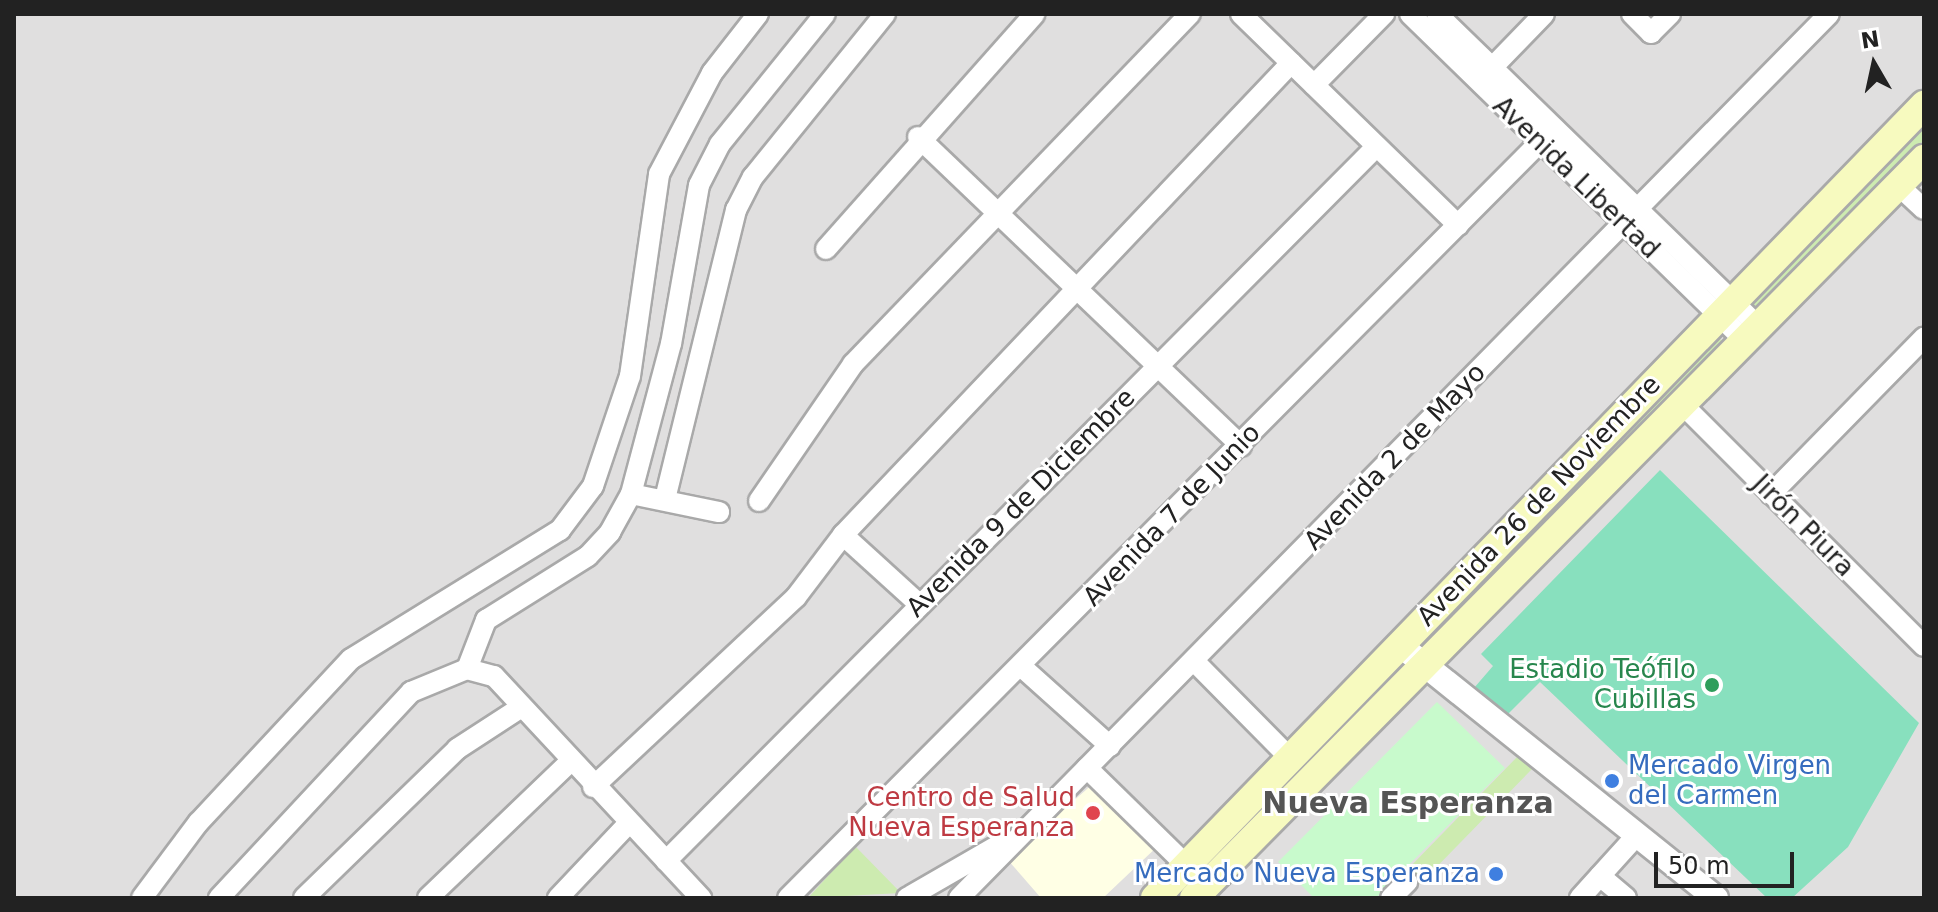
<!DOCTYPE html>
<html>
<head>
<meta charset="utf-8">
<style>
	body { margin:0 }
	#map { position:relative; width:1938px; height:912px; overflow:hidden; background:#f2efe9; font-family:"DejaVu Sans",sans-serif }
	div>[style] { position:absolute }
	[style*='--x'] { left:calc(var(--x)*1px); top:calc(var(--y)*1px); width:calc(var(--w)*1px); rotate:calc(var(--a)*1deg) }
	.residential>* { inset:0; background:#e0dfdf }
	.education>* { inset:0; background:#ffffe5 }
	.grass>* { inset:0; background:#cdebb0 }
	.park>* { inset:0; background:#c8facc }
	.pitch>* { inset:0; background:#88e0be }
	.roads { filter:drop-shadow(2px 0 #a9a9a9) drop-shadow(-2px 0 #a9a9a9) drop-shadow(0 2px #a9a9a9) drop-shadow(0 -2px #a9a9a9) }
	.minor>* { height:20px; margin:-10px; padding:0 10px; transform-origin:10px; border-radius:10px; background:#fff }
	.tertiary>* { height:24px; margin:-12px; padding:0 12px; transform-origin:12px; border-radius:12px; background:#fff }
	.secondary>* { height:28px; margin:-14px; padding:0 14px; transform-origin:14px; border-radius:14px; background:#f7fabf }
	.dots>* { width:22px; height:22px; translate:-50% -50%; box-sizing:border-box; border:4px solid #fff; border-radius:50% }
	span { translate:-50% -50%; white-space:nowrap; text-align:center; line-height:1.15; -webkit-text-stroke:6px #fff; paint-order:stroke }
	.street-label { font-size:26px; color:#222 }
	.leisure-label { font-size:26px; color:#27864d }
	.right { translate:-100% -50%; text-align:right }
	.shop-label { font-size:26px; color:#366cbe }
	.left { translate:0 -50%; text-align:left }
	.health-label { font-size:26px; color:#be3a42 }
	.quarter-label { font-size:30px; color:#555; font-weight:700 }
	.frame { position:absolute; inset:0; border:16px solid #222; pointer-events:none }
	.north { position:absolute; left:1834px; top:24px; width:80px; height:80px; -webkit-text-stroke:6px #fff; paint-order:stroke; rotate:351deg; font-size:22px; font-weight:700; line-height:32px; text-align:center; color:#222 }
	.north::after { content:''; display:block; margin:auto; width:28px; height:36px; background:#222; clip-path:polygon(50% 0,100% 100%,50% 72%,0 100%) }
	.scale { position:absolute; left:1654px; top:852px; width:140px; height:36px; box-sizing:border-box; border:4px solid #222; border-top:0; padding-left:10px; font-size:24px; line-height:28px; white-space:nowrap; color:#222; -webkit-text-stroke:6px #fff; paint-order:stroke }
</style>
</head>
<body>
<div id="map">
	<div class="residential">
		<i style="clip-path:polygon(14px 14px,1924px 14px,1924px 898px,14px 898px)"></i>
	</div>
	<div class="education">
		<i style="clip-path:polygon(1095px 782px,1160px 844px,1103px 898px,1041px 898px,1007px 859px)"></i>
	</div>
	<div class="grass">
		<i style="clip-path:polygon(1924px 124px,1924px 140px,1752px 317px,1743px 309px)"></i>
		<i style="clip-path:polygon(1716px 335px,1723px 342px,1430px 639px,1424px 634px)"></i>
		<i style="clip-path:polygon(1389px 670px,1395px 675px,1180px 898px,1168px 898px)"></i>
		<i style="clip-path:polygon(1518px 756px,1532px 769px,1420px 884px,1406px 871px)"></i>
		<i style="clip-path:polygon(855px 846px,901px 893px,808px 898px)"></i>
	</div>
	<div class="park">
		<i style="clip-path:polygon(1437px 702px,1505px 768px,1376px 898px,1314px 898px,1278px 862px)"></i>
	</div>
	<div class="pitch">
		<i style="clip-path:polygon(1660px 470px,1919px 723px,1848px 847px,1792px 898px,1767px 898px,1540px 682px,1504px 718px,1474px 688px,1493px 666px,1481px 654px)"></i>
	</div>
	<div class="roads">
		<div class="minor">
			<i style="--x:1241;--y:14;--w:303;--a:44.2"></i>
			<i style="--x:1410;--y:14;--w:467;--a:44.3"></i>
			<i style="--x:1437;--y:14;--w:448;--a:44.2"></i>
			<i style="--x:1632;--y:14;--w:27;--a:45"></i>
			<i style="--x:1651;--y:33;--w:27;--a:-45"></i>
			<i style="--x:1484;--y:76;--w:86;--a:-45.9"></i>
			<i style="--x:1314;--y:85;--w:100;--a:-45.4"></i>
			<i style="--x:918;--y:137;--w:447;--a:43.7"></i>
			<i style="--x:1898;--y:185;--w:35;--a:43"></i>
			<i style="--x:826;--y:249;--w:314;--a:-48.4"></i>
			<i style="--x:1683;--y:405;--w:341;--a:45"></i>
			<i style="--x:631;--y:494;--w:90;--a:11.6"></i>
			<i style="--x:1771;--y:494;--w:219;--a:-45.6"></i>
			<i style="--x:665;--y:499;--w:298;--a:-76.2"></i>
			<i style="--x:736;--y:210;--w:37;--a:-63"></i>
			<i style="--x:753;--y:177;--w:210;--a:-51"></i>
			<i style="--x:759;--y:501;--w:166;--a:-55.5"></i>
			<i style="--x:853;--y:364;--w:486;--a:-46.1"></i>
			<i style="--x:843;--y:535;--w:104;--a:42.3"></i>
			<i style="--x:1194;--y:661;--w:136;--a:45.3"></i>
			<i style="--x:1023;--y:668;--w:117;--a:41.9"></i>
			<i style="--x:467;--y:669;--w:53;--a:-68.8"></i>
			<i style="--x:486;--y:620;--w:120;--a:-32.1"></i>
			<i style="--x:588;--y:556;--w:33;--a:-47"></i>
			<i style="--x:610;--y:532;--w:43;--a:-61.1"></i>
			<i style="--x:631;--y:494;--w:155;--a:-75.1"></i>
			<i style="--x:671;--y:344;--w:161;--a:-80"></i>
			<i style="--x:699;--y:185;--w:46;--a:-62.9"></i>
			<i style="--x:720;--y:144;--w:167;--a:-51.1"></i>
			<i style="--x:1087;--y:768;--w:139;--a:44.4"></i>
			<i style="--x:593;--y:787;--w:278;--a:-43.1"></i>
			<i style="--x:796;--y:597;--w:78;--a:-52.8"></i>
			<i style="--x:843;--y:535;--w:651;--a:-46.49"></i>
			<i style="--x:666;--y:861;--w:1008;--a:-45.16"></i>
			<i style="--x:1600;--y:876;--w:34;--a:40"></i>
			<i style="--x:142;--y:898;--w:94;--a:-53.3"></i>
			<i style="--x:198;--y:823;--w:224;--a:-47"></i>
			<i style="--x:351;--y:659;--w:246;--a:-31.7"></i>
			<i style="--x:560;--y:530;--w:55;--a:-53.1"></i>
			<i style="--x:593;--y:486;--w:116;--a:-71.4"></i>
			<i style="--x:630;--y:376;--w:204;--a:-81.8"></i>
			<i style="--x:659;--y:174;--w:114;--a:-62.3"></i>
			<i style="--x:712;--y:73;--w:75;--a:-52.1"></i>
			<i style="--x:219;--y:898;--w:282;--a:-47"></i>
			<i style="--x:411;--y:692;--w:61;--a:-22.3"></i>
			<i style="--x:467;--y:669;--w:28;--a:15"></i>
			<i style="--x:494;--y:676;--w:304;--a:47"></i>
			<i style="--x:304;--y:898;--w:214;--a:-44.2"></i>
			<i style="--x:457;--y:749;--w:75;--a:-33.1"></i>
			<i style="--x:428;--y:898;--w:195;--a:-43.8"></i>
			<i style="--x:558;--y:898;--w:103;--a:-46.6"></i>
			<i style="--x:788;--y:898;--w:1085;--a:-45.15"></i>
			<i style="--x:907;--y:898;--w:112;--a:-30"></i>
			<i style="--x:959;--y:898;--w:1240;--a:-45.46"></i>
			<i style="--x:1391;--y:898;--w:23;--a:-45"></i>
			<i style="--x:1580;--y:898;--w:85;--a:-47.9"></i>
		</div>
		<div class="tertiary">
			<i style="--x:1400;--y:645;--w:405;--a:38.7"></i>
		</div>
		<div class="secondary">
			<i style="--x:1155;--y:898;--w:1105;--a:-45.88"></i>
			<i style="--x:1194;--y:898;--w:1039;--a:-45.35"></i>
		</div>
	</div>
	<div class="dots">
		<i style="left:1712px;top:685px;background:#2e9e5b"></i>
		<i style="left:1612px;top:781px;background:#3f7fe0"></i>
		<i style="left:1093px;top:813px;background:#e0444e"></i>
		<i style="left:1496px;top:874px;background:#3f7fe0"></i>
	</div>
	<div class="street-label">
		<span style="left:1576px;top:178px;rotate:44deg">Avenida Libertad</span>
		<span style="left:1395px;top:457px;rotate:-46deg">Avenida 2 de Mayo</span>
		<span style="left:1539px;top:501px;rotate:-46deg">Avenida 26 de Noviembre</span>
		<span style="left:1021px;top:503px;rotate:-45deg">Avenida 9 de Diciembre</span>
		<span style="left:1172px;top:515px;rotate:-46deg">Avenida 7 de Junio</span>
		<span style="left:1803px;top:526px;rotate:45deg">Jirón Piura</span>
	</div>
	<div class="leisure-label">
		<span class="right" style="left:1696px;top:685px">Estadio Teófilo<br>Cubillas</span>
	</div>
	<div class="shop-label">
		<span class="left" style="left:1628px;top:781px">Mercado Virgen<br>del Carmen</span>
		<span class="right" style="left:1480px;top:874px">Mercado Nueva Esperanza</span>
	</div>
	<div class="health-label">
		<span class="right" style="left:1075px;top:813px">Centro de Salud<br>Nueva Esperanza</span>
	</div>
	<div class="quarter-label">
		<span style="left:1408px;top:803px">Nueva Esperanza</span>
	</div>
	<div class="frame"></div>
	<div class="north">N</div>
	<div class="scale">50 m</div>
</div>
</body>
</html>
